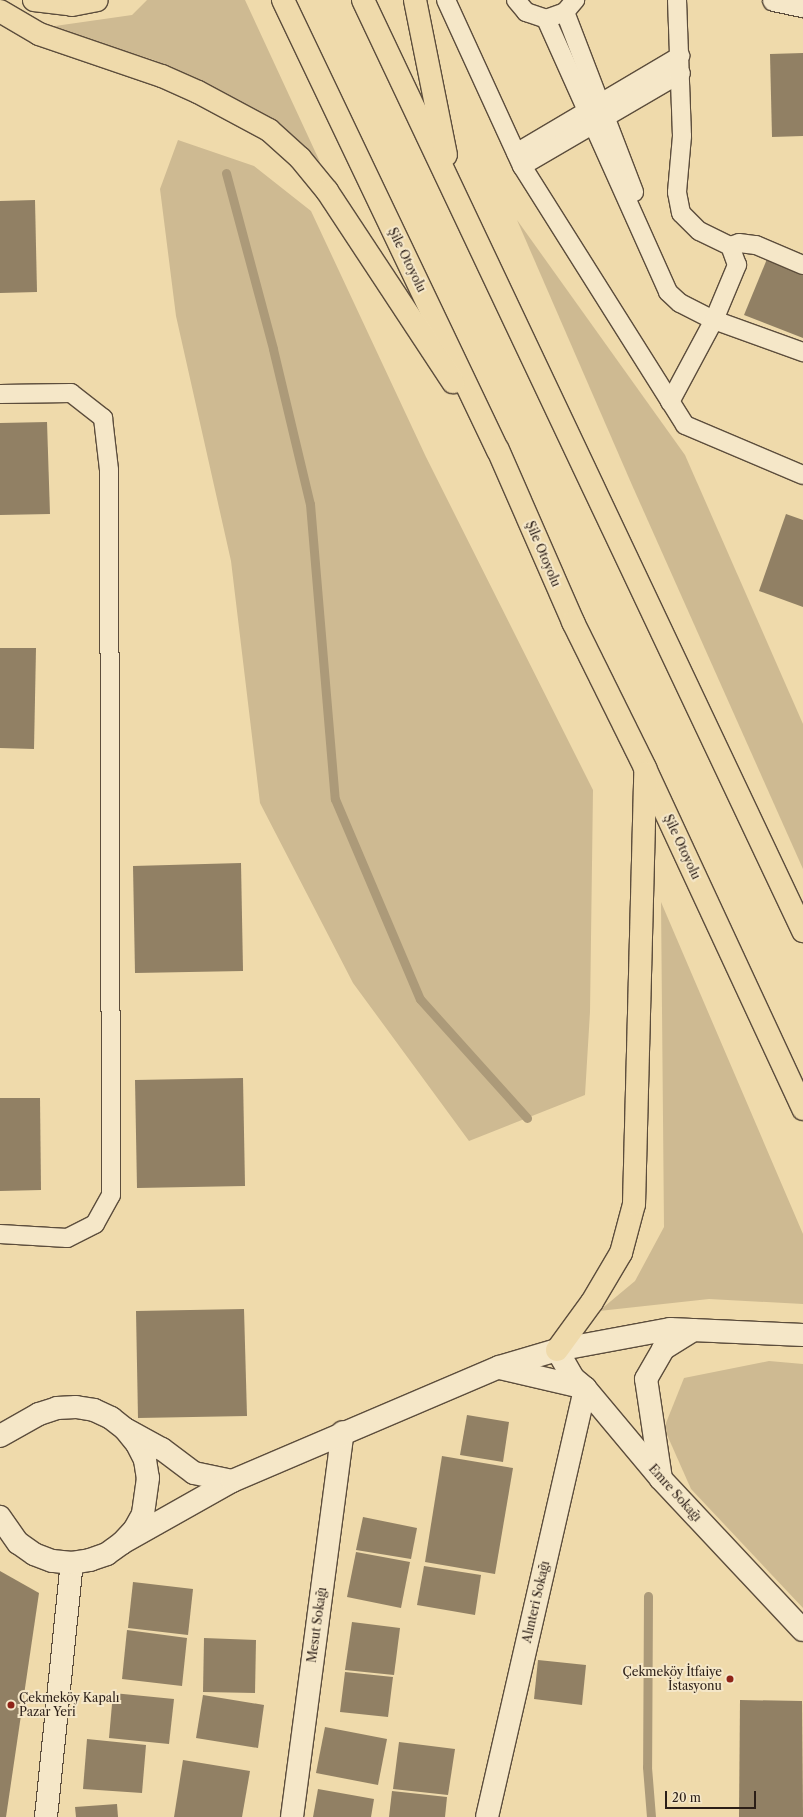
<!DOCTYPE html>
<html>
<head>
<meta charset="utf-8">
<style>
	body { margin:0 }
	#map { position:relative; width:803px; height:1817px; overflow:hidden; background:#efdaab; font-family:"Libre Caslon Text",serif }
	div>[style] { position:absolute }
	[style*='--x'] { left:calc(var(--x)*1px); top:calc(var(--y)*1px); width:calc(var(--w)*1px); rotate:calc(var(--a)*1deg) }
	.green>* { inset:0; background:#ceba92 }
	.stream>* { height:9px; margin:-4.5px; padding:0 4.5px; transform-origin:4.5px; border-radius:4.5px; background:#ac9a79 }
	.building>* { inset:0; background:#918064 }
	.roads { filter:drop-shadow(1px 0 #5c4d3c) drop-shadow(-1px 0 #5c4d3c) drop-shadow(0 1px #5c4d3c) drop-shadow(0 -1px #5c4d3c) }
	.service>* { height:18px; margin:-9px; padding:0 9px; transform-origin:9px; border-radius:9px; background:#f5e7c8 }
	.minor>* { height:22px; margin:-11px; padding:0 11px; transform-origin:11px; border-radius:11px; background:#f5e7c8 }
	.tertiary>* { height:22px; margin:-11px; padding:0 11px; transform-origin:11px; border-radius:11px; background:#f5e7c8 }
	.trunk>* { height:22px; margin:-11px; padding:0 11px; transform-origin:11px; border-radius:11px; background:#efdaab }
	.dots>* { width:11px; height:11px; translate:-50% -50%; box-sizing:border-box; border:2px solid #f5e7c8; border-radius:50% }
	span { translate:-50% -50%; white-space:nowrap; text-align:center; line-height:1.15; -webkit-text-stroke:4px #f5e7c8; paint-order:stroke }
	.street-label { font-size:12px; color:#2b1e17 }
	.poi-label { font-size:12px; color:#2b1e17 }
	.right { translate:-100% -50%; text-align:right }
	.left { translate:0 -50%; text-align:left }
	.scale { position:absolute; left:665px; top:1791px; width:91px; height:18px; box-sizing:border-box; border:2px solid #2b1e17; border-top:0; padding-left:5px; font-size:12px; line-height:14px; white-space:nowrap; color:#2b1e17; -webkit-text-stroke:3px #f5e7c8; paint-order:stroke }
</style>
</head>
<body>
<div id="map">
	<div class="green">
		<i style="clip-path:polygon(147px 0,245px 0,320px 162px,275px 121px,154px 60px,48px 27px,132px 15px)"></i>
		<i style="clip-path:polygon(178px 140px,254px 166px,311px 211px,426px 457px,593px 790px,590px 1012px,585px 1095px,469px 1141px,353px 983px,260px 803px,231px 561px,176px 316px,160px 189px)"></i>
		<i style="clip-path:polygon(517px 220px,685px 455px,803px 724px,803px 869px,632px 485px)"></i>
		<i style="clip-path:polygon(661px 902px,803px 1234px,803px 1304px,709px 1299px,599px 1311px,635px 1281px,664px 1227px)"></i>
		<i style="clip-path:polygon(769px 1361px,803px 1364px,803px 1608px,691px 1489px,664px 1428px,684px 1378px)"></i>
	</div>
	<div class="stream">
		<i style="--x:226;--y:173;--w:182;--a:75"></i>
		<i style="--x:273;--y:349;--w:159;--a:76.6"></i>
		<i style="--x:310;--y:504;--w:296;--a:85.2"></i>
		<i style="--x:335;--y:799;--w:217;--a:67"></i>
		<i style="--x:420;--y:999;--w:160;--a:48"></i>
		<i style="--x:648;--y:1596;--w:171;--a:90.3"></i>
		<i style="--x:647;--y:1767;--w:50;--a:85.4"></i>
	</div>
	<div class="building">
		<i style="clip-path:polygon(803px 53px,803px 136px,772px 137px,770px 54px)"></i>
		<i style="clip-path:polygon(35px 200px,37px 292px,0 293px,0 201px)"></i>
		<i style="clip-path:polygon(767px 259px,803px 273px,803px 338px,744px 315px)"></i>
		<i style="clip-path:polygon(47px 422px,50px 514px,0 515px,0 423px)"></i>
		<i style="clip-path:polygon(786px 514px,803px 520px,803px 607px,759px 591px)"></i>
		<i style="clip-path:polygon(0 648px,36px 648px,34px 749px,0 748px)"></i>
		<i style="clip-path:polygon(241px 863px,243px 971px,135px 973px,133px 866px)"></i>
		<i style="clip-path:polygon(243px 1078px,245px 1186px,137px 1188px,135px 1080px)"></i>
		<i style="clip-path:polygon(0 1098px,40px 1098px,41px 1190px,0 1191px)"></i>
		<i style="clip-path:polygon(244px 1309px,247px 1416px,138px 1418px,136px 1311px)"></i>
		<i style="clip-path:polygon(467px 1415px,509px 1422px,503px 1462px,460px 1455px)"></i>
		<i style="clip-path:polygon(442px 1456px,513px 1468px,495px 1574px,425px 1562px)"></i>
		<i style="clip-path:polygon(363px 1517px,417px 1528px,411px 1559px,356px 1550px)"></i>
		<i style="clip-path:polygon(356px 1552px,410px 1562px,401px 1608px,347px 1597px)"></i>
		<i style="clip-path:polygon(424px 1566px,481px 1575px,475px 1615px,417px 1605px)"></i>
		<i style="clip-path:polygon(0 1571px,39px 1593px,6px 1817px,0 1817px)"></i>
		<i style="clip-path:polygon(133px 1582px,193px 1589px,188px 1635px,128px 1628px)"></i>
		<i style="clip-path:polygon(352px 1622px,400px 1628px,394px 1675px,345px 1670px)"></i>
		<i style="clip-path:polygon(127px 1630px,187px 1638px,182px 1686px,122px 1679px)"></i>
		<i style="clip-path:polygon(204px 1638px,256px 1640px,255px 1693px,203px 1692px)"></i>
		<i style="clip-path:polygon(538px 1660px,586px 1665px,582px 1705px,534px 1699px)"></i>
		<i style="clip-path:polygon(345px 1672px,393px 1677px,388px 1717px,340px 1712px)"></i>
		<i style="clip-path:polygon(113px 1693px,174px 1699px,169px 1744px,109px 1738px)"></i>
		<i style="clip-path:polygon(203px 1695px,264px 1705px,258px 1748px,196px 1738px)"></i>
		<i style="clip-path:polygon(740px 1700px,802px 1701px,803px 1817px,739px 1817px)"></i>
		<i style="clip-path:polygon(325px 1727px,387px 1739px,378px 1785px,316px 1773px)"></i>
		<i style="clip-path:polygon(87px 1739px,146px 1745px,142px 1793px,83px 1789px)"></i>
		<i style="clip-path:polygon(399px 1742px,455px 1749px,448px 1795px,393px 1789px)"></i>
		<i style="clip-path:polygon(183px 1760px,250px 1771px,242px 1817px,174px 1817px)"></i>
		<i style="clip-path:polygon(318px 1789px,374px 1799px,371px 1817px,313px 1817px)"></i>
		<i style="clip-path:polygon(392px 1791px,447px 1797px,445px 1817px,389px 1817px)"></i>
		<i style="clip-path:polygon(117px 1804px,118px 1817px,76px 1817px,75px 1807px)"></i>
	</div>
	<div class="roads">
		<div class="service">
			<i style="--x:446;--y:0;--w:183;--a:65.4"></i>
			<i style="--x:522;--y:166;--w:306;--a:57.8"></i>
			<i style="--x:685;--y:425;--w:128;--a:23"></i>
			<i style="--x:516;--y:0;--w:16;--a:50"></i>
			<i style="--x:526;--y:12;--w:21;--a:19"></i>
			<i style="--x:546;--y:19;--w:20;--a:-20"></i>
			<i style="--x:565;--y:12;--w:16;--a:-50"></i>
			<i style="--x:565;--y:12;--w:193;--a:69"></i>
			<i style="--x:546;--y:19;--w:299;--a:65.9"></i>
			<i style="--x:668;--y:292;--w:16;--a:43"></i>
			<i style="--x:680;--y:303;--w:38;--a:27"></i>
			<i style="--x:714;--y:320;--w:95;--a:19.8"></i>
			<i style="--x:516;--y:153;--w:191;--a:-30.6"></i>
			<i style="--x:522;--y:166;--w:184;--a:-30.3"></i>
			<i style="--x:730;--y:246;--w:9;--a:-18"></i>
			<i style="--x:739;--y:243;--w:17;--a:7"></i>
			<i style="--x:756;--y:245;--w:51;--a:23.1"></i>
			<i style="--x:0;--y:394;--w:71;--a:-0.8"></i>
			<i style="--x:71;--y:393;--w:41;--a:38"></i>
			<i style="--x:103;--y:418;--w:52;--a:83.4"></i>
			<i style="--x:109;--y:470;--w:725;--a:89.84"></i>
			<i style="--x:111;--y:1195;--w:33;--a:119"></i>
			<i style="--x:95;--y:1224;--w:31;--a:153"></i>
			<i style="--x:67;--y:1238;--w:67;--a:-176.6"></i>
			<i style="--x:670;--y:402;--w:93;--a:-61.8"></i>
			<i style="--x:714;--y:320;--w:60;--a:-67.3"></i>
			<i style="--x:737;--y:265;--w:20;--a:-110"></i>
			<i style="--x:730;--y:246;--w:34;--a:-154"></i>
			<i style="--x:699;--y:231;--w:25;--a:-135"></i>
			<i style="--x:681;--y:213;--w:21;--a:-101"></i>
			<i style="--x:677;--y:192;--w:56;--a:-84.9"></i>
			<i style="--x:682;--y:136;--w:136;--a:-92.1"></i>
		</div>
		<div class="minor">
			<i style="--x:774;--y:0;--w:30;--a:12"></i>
			<i style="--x:557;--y:1350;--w:32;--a:60"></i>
			<i style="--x:573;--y:1378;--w:16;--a:40"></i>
			<i style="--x:585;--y:1388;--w:119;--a:50.1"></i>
			<i style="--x:661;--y:1479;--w:207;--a:46.8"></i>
			<i style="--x:46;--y:1817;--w:255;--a:-84.2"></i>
			<i style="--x:292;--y:1817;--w:388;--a:-82.5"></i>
			<i style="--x:487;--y:1817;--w:440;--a:-77.1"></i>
		</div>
		<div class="tertiary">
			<i style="--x:500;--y:1368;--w:87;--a:13.2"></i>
			<i style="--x:129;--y:1431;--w:38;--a:29"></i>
			<i style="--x:162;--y:1449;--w:40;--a:37"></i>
			<i style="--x:194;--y:1473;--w:39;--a:12"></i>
			<i style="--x:0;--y:1436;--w:45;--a:-29.4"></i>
			<i style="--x:39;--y:1414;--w:19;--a:-18"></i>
			<i style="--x:57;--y:1408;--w:19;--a:-3"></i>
			<i style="--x:76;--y:1407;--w:18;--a:9"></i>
			<i style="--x:94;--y:1410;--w:19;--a:25"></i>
			<i style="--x:111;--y:1418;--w:18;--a:38"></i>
			<i style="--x:125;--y:1429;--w:19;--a:51"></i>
			<i style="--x:137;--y:1444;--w:18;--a:63"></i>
			<i style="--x:145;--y:1460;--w:18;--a:81"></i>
			<i style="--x:148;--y:1478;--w:36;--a:98"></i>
			<i style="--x:143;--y:1514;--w:18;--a:119"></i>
			<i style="--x:134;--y:1530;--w:18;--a:133"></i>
			<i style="--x:122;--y:1543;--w:19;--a:144"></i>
			<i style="--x:107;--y:1554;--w:18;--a:161"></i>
			<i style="--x:90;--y:1560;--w:18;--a:171"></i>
			<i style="--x:72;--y:1563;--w:20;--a:-174"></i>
			<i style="--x:52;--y:1561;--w:19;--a:-159"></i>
			<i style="--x:34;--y:1554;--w:19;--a:-145"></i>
			<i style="--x:18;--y:1543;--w:32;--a:-125"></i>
			<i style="--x:661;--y:1479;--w:101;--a:-98.5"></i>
			<i style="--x:646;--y:1379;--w:34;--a:-60"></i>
			<i style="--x:663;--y:1349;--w:36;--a:-32"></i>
			<i style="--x:122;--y:1543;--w:126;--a:-29.4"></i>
			<i style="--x:232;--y:1481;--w:290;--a:-23.1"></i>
			<i style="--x:499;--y:1367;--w:60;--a:-16.3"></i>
			<i style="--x:557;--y:1350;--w:115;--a:-10.5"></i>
			<i style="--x:670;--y:1329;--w:133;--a:2.6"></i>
		</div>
		<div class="trunk">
			<i style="--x:34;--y:0;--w:38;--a:7"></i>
			<i style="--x:72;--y:5;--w:25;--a:-11"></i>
			<i style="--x:283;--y:0;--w:499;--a:64.5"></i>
			<i style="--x:498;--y:450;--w:188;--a:66.4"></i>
			<i style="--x:573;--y:622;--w:163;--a:63.7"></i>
			<i style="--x:645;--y:768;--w:376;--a:65.1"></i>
			<i style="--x:363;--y:0;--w:1030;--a:64.7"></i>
			<i style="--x:415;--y:0;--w:158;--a:78.7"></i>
			<i style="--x:0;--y:11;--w:45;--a:30.5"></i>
			<i style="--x:39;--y:34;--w:130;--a:18.9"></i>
			<i style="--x:162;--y:76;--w:39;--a:24"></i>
			<i style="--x:198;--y:92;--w:81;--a:28.2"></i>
			<i style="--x:269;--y:130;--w:42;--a:42.1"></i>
			<i style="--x:300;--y:158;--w:43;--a:50.7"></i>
			<i style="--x:327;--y:191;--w:229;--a:56.6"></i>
			<i style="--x:557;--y:1350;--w:59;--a:-53.9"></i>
			<i style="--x:592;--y:1302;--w:57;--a:-59.4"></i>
			<i style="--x:621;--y:1253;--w:51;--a:-75.1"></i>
			<i style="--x:634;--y:1204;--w:431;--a:-88.5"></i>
		</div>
	</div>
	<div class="dots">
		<i style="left:730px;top:1679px;background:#8f2418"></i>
		<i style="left:11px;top:1705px;background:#8f2418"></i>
	</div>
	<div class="street-label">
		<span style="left:407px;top:260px;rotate:64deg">Şile Otoyolu</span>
		<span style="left:543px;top:554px;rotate:67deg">Şile Otoyolu</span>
		<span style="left:682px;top:847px;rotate:65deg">Şile Otoyolu</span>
		<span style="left:675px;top:1493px;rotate:48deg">Emre Sokağı</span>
		<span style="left:536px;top:1602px;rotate:-77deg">Alınteri Sokağı</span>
		<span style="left:317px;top:1625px;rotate:-82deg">Mesut Sokağı</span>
	</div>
	<div class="poi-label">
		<span class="right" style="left:722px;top:1679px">Çekmeköy İtfaiye<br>İstasyonu</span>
		<span class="left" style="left:19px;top:1705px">Çekmeköy Kapalı<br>Pazar Yeri</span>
	</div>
	<div class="scale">20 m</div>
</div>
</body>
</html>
